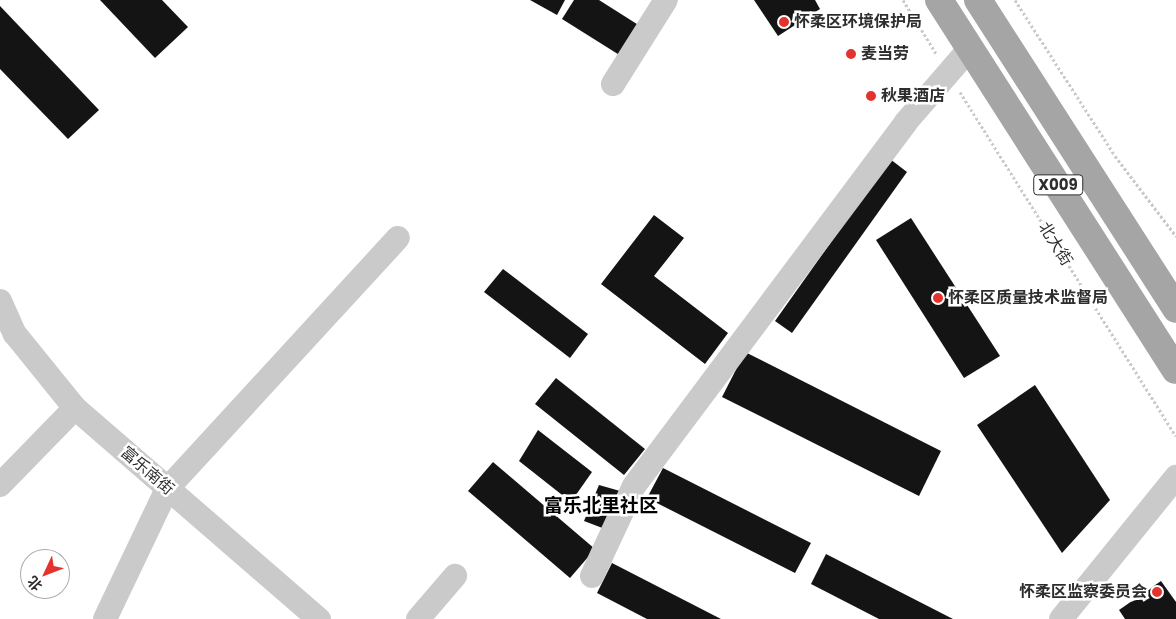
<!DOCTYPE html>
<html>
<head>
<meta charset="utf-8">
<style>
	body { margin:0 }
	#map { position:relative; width:1176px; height:619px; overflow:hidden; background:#fff; font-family:Poppins,"Noto Sans SC",sans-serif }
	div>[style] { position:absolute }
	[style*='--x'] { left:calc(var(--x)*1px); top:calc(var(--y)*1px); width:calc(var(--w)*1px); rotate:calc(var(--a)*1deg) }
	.building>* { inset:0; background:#141414 }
	.path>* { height:3px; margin-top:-1.5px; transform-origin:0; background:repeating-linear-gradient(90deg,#cacaca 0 2.5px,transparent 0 5px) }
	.minor>* { height:24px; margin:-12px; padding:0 12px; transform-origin:12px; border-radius:12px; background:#cacaca }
	.major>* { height:28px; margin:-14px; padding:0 14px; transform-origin:14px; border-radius:14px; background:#a5a5a5 }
	.dots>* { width:14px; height:14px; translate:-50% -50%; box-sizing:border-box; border:2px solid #fff; border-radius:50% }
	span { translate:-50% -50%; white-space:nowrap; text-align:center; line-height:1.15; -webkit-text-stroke:5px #fff; paint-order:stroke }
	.shield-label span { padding:1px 4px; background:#fff; border:1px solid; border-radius:4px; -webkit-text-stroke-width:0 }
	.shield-label { font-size:15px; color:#2d2d2d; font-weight:700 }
	.poi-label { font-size:16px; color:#2d2d2d; font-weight:700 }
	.left { translate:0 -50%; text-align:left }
	.right { translate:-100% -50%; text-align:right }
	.street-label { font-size:16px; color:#2d2d2d }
	.quarter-label { font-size:19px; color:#000; font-weight:700 }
	.north { position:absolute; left:20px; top:549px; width:50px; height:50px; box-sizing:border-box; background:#fff; border:1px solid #ababab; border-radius:50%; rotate:227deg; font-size:14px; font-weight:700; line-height:20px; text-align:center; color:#2d2d2d }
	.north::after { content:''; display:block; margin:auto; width:18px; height:22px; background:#e4332e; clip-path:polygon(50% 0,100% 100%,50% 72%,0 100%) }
</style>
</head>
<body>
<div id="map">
	<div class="building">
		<i style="clip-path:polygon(100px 0,162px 0,188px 27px,155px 58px)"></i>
		<i style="clip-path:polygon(530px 0,565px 0,557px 15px)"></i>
		<i style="clip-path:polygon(574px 0,599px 0,640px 26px,621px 56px,562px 19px)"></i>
		<i style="clip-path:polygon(754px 0,815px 0,820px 9px,778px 36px)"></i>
		<i style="clip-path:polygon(0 6px,99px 110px,68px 139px,0 69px)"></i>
		<i style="clip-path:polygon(890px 159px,907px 172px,792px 333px,775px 321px)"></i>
		<i style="clip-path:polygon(654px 215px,684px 238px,654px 276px,728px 333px,705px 364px,601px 284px)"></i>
		<i style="clip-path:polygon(911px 218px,1000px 356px,964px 378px,876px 240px)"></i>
		<i style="clip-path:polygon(503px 269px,588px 334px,570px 358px,484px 292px)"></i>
		<i style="clip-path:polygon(745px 352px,941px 451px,919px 496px,722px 397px)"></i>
		<i style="clip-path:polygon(556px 378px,645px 449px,624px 475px,535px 404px)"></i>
		<i style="clip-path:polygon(1035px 385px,1110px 500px,1062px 553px,977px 425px)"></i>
		<i style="clip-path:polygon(538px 430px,592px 472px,571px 502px,519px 461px)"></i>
		<i style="clip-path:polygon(493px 462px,595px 549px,570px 578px,468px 491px)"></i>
		<i style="clip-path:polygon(663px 468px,811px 543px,795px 573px,647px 498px)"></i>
		<i style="clip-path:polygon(599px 485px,620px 491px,605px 529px,584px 521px)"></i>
		<i style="clip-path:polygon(826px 554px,953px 619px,879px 619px,811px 584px)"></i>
		<i style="clip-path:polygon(612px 563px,721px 619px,647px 619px,597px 593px)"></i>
		<i style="clip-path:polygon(1161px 581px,1176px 602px,1176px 619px,1125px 619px,1119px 610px)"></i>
	</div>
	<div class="path">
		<i style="--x:903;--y:0;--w:65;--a:58.3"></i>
		<i style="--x:1015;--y:0;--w:185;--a:57.3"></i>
		<i style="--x:1115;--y:156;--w:101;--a:52.7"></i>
		<i style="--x:960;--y:92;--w:406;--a:57.9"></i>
	</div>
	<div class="minor">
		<i style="--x:613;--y:84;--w:99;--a:-57.8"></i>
		<i style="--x:0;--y:301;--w:36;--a:66"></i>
		<i style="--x:15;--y:334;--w:95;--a:51"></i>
		<i style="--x:75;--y:408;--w:323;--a:40.9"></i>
		<i style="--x:0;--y:485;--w:107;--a:-45.8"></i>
		<i style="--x:592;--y:576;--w:99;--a:-65"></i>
		<i style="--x:634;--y:486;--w:454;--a:-53.2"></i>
		<i style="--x:906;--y:122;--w:98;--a:-49.1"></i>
		<i style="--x:105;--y:619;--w:144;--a:-64.5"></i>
		<i style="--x:167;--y:489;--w:341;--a:-47.4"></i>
		<i style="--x:418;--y:619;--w:57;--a:-49.3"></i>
		<i style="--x:1061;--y:619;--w:183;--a:-51"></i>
	</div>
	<div class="major">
		<i style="--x:939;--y:0;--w:439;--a:57.4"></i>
		<i style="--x:978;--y:0;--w:367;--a:57.3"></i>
	</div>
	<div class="dots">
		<i style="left:784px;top:22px;background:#e4332e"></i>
		<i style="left:851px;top:54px;background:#e4332e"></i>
		<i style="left:871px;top:96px;background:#e4332e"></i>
		<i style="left:938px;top:298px;background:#e4332e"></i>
		<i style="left:1157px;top:592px;background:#e4332e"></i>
	</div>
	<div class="shield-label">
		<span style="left:1058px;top:185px">X009</span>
	</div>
	<div class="poi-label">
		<span class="left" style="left:794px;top:22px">怀柔区环境保护局</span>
		<span class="left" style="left:861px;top:54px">麦当劳</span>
		<span class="left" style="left:881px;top:96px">秋果酒店</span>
		<span class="left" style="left:948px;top:298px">怀柔区质量技术监督局</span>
		<span class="right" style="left:1147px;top:592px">怀柔区监察委员会</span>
	</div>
	<div class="street-label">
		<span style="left:1055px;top:244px;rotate:58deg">北大街</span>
		<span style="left:147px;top:471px;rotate:41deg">富乐南街</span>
	</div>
	<div class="quarter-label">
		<span style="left:601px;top:506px">富乐北里社区</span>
	</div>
	<div class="north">北</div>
</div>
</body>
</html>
